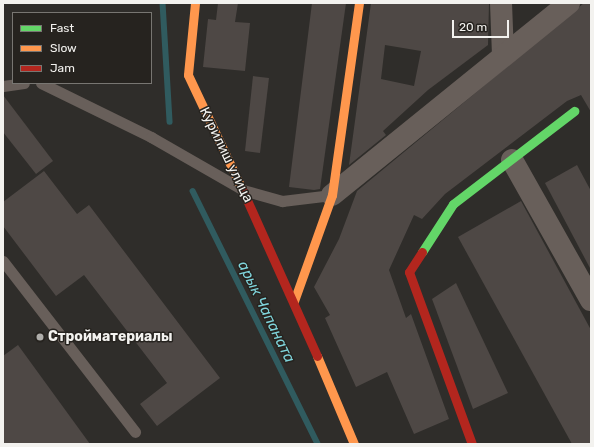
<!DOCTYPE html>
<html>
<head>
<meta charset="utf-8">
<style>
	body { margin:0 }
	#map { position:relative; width:594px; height:447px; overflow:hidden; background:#2f2d2a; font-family:Rubik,sans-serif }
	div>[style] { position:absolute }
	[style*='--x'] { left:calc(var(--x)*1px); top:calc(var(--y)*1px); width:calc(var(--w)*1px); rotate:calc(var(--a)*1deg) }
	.stream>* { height:5.5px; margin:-2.75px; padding:0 2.75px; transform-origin:2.75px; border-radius:2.75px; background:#305b5f }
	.building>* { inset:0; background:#4e4845 }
	.lane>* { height:11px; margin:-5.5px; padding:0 5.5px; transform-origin:5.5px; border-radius:5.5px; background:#685f5a }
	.street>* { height:22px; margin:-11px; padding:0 11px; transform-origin:11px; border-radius:11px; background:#685f5a }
	.fast>* { height:9px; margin:-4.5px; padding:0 4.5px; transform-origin:4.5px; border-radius:4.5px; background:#63d668 }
	.slow>* { height:9px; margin:-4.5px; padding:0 4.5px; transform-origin:4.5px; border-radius:4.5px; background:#ff974d }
	.jam>* { height:9px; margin:-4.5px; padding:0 4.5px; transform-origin:4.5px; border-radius:4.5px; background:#b3261e }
	.dots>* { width:11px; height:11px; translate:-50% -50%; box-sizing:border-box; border:2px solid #26231f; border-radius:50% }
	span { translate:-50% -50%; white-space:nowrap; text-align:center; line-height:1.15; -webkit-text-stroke:3px #26231f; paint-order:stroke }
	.street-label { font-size:14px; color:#f3f2ef }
	.poi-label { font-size:14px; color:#f3f2ef; font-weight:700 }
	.left { translate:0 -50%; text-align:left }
	.water-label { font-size:15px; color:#7fd3da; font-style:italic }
	.frame { position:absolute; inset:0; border:4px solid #f3f2ef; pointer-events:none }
	.legend { position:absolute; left:12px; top:12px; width:140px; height:72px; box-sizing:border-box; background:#26231f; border:1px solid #787672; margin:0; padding:5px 7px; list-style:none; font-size:12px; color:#f3f2ef }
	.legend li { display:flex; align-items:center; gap:8px; height:20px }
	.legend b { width:20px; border:1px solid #787672 }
	.scale { position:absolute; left:452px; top:20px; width:57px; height:18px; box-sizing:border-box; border:2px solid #f3f2ef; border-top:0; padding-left:5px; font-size:12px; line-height:14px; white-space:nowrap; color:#f3f2ef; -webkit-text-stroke:3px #26231f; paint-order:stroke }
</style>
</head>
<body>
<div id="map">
	<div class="stream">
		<i style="--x:163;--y:3;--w:119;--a:86.6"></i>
		<i style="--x:193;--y:191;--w:282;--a:63.7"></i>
	</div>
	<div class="building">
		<i style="clip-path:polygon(218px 3px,238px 3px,235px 22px,250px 23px,245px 71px,203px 67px,208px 19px,216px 20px)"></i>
		<i style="clip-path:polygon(312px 3px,346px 3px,320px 189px,314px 190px,289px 187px)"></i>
		<i style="clip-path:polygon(evenodd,371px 3px,489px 3px,488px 45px,428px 90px,383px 131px,386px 135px,349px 165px,371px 3px,385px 45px,421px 51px,414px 86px,381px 79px,385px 45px)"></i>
		<i style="clip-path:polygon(584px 3px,591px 3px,591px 112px,581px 95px,567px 101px,445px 194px,422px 219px,414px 215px,389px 270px,406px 318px,411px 314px,449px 419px,414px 434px,387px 372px,356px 387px,325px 318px,330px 315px,314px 287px,339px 239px,357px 191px)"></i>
		<i style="clip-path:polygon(253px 76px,269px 78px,260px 153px,245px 151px)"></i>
		<i style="clip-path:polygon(3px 95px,53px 161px,36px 174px,3px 132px)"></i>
		<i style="clip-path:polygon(577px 165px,591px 191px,591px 270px,545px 183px)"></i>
		<i style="clip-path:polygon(44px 171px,77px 214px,89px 205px,220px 378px,157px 426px,140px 404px,167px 383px,84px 275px,56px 296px,3px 226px,3px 202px)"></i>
		<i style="clip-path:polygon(521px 201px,591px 330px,591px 444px,572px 444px,458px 237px)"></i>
		<i style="clip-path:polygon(456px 283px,508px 393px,473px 409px,432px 299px)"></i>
		<i style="clip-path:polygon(18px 345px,90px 444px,3px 444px,3px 356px)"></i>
	</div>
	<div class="lane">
		<i style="--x:41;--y:83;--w:123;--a:26.1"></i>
		<i style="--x:151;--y:137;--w:106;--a:29.9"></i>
		<i style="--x:243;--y:190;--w:41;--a:15.8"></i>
		<i style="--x:282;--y:201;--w:50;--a:-6.8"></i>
		<i style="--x:3;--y:86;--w:21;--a:-8"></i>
		<i style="--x:3;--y:261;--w:216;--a:52.3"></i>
	</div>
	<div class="street">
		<i style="--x:501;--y:3;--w:53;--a:87.8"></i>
		<i style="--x:512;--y:160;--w:161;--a:60.6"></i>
		<i style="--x:332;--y:195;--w:305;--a:-39"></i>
	</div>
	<div class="fast">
		<i style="--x:422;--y:252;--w:57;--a:-57.1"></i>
		<i style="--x:453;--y:204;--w:153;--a:-37.5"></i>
	</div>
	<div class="slow">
		<i style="--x:195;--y:3;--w:72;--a:95.6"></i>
		<i style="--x:188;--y:75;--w:126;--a:64.7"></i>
		<i style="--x:294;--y:301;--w:113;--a:-70.3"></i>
		<i style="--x:332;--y:195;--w:194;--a:-82"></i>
		<i style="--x:317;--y:356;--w:95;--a:67.2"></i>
	</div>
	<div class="jam">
		<i style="--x:242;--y:189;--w:183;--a:65.8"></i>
		<i style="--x:422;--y:252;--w:24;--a:123"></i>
		<i style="--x:409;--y:272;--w:183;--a:69.9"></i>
	</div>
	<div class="dots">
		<i style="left:40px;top:337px;background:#aeadaa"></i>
	</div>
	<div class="street-label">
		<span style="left:226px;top:155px;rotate:64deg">Курилиш улица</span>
	</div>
	<div class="poi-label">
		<span class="left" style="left:48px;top:337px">Стройматериалы</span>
	</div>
	<div class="water-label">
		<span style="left:266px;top:312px;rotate:64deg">арык Чапаната</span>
	</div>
	<div class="frame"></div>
	<ul class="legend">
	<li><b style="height:5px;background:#63d668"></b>Fast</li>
	<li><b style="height:5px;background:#ff974d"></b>Slow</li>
	<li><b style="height:5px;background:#b3261e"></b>Jam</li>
	</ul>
	<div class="scale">20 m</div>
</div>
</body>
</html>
